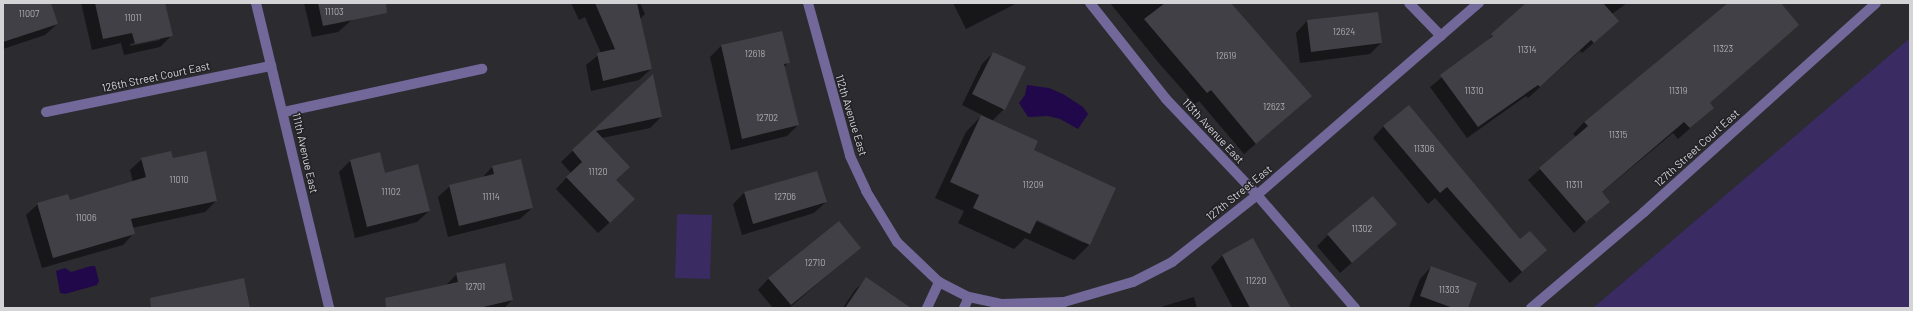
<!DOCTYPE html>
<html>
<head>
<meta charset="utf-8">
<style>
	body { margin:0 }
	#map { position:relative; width:1913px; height:311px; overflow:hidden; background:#2b2b30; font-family:Barlow,sans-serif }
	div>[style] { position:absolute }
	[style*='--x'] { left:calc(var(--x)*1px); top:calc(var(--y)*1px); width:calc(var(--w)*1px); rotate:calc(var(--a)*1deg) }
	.green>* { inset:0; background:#3a2b63 }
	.water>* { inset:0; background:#21084a }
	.shadow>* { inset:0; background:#0007 }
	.building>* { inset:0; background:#414046 }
	.minor>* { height:10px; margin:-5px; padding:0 5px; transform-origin:5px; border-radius:5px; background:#726899 }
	span { translate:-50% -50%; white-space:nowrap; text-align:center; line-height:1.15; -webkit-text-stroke:3px #222126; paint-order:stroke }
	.number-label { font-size:9px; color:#afafb3 }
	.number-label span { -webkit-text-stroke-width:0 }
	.street-label { font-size:11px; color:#d4d4d7 }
	.frame { position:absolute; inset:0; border:4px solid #d4d4d7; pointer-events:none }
</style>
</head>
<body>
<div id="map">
	<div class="green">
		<i style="clip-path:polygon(1910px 38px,1910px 308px,1593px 308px)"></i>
		<i style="clip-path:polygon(677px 214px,712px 215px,710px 279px,675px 278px)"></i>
	</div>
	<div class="water">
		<i style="clip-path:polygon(1027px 85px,1049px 88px,1063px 94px,1083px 107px,1088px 114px,1078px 129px,1060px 119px,1048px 116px,1028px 117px,1019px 103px,1025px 95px)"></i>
		<i style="clip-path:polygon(91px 266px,95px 266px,99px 281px,97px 285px,65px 294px,60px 293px,56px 271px,65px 268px,71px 272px)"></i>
	</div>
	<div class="shadow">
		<i style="clip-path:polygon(3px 3px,50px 3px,57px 24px,45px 35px,3px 49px)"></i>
		<i style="clip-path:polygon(evenodd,81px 3px,164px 3px,172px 35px,160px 47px,124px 55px,121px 43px,92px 50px,81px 3px,160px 37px,160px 40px,130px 46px,130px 44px,160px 37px)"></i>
		<i style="clip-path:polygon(304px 3px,371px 3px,338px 32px,312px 37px)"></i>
		<i style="clip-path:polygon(571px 3px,640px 3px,645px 14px,640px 19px,651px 69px,639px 80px,591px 91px,586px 65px,601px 53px,585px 17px,579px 20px)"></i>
		<i style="clip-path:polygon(953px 3px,1017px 3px,966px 29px)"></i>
		<i style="clip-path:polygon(1110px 3px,1222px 3px,1311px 96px,1244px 154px,1199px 101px,1195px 104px,1158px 62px)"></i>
		<i style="clip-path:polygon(1528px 3px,1627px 3px,1612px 14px,1606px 32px,1582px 53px,1580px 51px,1528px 98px,1526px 96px,1467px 138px,1430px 87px,1481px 46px)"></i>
		<i style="clip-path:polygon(1735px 3px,1779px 3px,1786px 36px,1709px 104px,1713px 108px,1678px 139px,1673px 133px,1601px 193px,1608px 201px,1574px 233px,1528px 180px,1576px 137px,1573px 134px,1584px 122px,1716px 14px)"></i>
		<i style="clip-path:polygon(1307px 21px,1381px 43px,1370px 54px,1300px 63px,1296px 33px)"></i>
		<i style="clip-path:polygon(721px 46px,788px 63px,784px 67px,798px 125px,787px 136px,731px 150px,710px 57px)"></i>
		<i style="clip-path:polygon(evenodd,993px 53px,1004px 109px,992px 121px,1033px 150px,1115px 188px,1089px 245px,1074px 260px,1025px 238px,1014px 249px,958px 223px,964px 211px,935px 198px,966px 132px,982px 115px,962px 105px,982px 64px,993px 53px,1032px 217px,1084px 241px,1084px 243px,1032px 219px,1032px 217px)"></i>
		<i style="clip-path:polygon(652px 76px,661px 117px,650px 128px,602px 138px,622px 211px,598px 233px,556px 189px,571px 173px,561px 162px)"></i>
		<i style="clip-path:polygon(1384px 126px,1534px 261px,1510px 283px,1435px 198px,1428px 204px,1373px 138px)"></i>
		<i style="clip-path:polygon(142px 159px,172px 160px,216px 201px,205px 212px,132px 228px,134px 233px,123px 245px,42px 268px,26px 215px,38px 204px,69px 201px,133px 182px,130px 170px)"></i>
		<i style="clip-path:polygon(350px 161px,429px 211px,417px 222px,355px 238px,339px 172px)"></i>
		<i style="clip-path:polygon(492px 167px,532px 208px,520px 219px,448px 237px,438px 197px,450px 186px,482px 178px)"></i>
		<i style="clip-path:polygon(817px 172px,826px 202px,814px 213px,742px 235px,733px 204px,744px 193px)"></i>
		<i style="clip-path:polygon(1396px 224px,1340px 273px,1317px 246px,1328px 235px)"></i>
		<i style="clip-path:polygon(1253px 240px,1287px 308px,1233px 308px,1211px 267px,1222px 256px)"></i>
		<i style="clip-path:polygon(860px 248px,789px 308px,773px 308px,758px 290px,769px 278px)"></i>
		<i style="clip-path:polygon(1431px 267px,1467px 308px,1409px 307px,1420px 279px)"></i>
		<i style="clip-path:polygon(457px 274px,512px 300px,504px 308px,410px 308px,445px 286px)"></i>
		<i style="clip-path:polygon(867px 279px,883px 308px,843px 308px,855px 290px)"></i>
		<i style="clip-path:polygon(1194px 297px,1197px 308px,1160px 308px,1161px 307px)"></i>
	</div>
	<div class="building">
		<i style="clip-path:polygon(3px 3px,51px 3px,58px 24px,3px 42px)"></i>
		<i style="clip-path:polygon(95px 3px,165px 3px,173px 36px,135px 44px,132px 33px,103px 39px)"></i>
		<i style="clip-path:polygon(318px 3px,386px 3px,387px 13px,323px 26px)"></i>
		<i style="clip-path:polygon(595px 3px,637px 3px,652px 69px,603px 81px,597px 53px,615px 49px)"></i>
		<i style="clip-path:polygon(1165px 3px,1231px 3px,1312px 96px,1256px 144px,1211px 90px,1207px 93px,1144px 19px)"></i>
		<i style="clip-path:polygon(1526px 3px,1603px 3px,1619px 21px,1594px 43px,1591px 40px,1540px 87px,1538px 85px,1478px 127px,1440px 75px,1493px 36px,1491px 34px)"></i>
		<i style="clip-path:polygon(1728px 3px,1781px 3px,1799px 25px,1710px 103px,1714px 108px,1690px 128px,1684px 122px,1602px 192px,1610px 202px,1586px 222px,1539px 168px,1588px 126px,1584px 122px)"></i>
		<i style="clip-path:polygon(1378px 12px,1382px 43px,1311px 52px,1307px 20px)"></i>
		<i style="clip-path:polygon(782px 31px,790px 63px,784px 64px,799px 125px,742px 139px,721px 45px)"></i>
		<i style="clip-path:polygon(993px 52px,1026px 67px,1005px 110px,972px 94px)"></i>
		<i style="clip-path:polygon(653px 74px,662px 117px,596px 131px,630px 167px,616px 180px,635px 199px,610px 223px,566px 177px,582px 162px,572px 150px)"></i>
		<i style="clip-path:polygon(1409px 105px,1520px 239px,1530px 231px,1547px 250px,1522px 272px,1447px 187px,1440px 193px,1383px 126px)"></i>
		<i style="clip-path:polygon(981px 115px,1038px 141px,1034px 150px,1116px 188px,1090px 245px,1037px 220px,1030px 234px,973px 208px,979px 195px,950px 182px)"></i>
		<i style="clip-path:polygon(171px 151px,173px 158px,206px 151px,217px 201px,131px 219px,135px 234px,53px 258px,37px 203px,68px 194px,70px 200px,146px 177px,141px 158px)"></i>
		<i style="clip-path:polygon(380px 152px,385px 173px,418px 164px,430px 211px,367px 227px,350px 160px)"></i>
		<i style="clip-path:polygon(521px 159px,533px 208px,459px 226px,449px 185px,494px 174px,492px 166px)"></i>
		<i style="clip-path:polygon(817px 171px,827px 202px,753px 224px,744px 192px)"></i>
		<i style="clip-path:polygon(1373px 196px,1397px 224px,1352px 263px,1327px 234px)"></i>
		<i style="clip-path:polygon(839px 221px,861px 248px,791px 305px,768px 278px)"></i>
		<i style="clip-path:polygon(1253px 238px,1291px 308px,1250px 308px,1222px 255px)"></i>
		<i style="clip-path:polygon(505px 263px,513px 300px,479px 308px,386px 308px,385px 298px,458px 282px,456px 273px)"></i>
		<i style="clip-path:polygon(1431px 266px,1477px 283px,1468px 308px,1453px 308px,1420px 296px)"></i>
		<i style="clip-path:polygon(866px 277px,911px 308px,845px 308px)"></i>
		<i style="clip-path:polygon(244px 278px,250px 308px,151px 308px,150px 298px)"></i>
	</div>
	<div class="minor">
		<i style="--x:256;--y:3;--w:314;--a:76.5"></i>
		<i style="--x:808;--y:3;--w:159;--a:74.6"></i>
		<i style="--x:850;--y:156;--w:38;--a:65"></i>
		<i style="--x:866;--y:191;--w:60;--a:58.7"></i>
		<i style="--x:897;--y:242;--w:58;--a:43.6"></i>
		<i style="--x:939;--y:282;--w:34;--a:27"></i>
		<i style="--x:969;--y:297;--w:34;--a:12"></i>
		<i style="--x:1002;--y:304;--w:62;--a:-1.8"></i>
		<i style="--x:1064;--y:302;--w:72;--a:-16.2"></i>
		<i style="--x:1133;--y:282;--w:44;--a:-27.1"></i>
		<i style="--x:1172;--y:262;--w:108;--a:-38.2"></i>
		<i style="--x:1257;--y:195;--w:294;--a:-40.9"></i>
		<i style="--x:1090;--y:3;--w:122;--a:51.6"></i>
		<i style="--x:1166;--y:99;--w:132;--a:46.5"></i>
		<i style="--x:1257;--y:195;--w:150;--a:49.1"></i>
		<i style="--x:1409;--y:3;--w:46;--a:45.9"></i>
		<i style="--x:46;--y:112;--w:230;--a:-11.6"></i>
		<i style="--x:284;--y:112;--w:203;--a:-12.3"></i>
		<i style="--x:927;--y:308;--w:29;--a:-65"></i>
		<i style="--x:964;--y:308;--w:12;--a:-66"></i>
		<i style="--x:1531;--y:308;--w:148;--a:-40.3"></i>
		<i style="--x:1644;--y:212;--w:312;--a:-42"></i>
	</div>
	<div class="number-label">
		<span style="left:334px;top:12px">11103</span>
		<span style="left:29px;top:14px">11007</span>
		<span style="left:133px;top:18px">11011</span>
		<span style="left:1344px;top:32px">12624</span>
		<span style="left:1723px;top:49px">11323</span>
		<span style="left:1527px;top:50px">11314</span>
		<span style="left:755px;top:54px">12618</span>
		<span style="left:1226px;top:56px">12619</span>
		<span style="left:1474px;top:91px">11310</span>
		<span style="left:1678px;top:91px">11319</span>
		<span style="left:1274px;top:107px">12623</span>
		<span style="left:767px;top:118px">12702</span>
		<span style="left:1618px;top:135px">11315</span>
		<span style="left:1424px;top:149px">11306</span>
		<span style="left:598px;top:172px">11120</span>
		<span style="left:179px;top:180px">11010</span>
		<span style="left:1033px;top:185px">11209</span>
		<span style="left:1574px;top:185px">11311</span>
		<span style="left:391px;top:192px">11102</span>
		<span style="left:491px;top:197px">11114</span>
		<span style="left:785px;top:197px">12706</span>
		<span style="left:86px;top:218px">11006</span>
		<span style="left:1362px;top:229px">11302</span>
		<span style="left:815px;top:263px">12710</span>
		<span style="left:1256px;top:281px">11220</span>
		<span style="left:475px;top:287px">12701</span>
		<span style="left:1449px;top:290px">11303</span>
	</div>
	<div class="street-label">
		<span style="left:156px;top:77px;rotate:-12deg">126th Street Court East</span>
		<span style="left:851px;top:115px;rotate:73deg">112th Avenue East</span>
		<span style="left:1213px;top:131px;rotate:47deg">113th Avenue East</span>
		<span style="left:1697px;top:148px;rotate:-42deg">127th Street Court East</span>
		<span style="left:305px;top:153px;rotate:77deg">111th Avenue East</span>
		<span style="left:1239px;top:193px;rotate:-39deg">127th Street East</span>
	</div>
	<div class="frame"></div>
</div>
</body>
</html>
